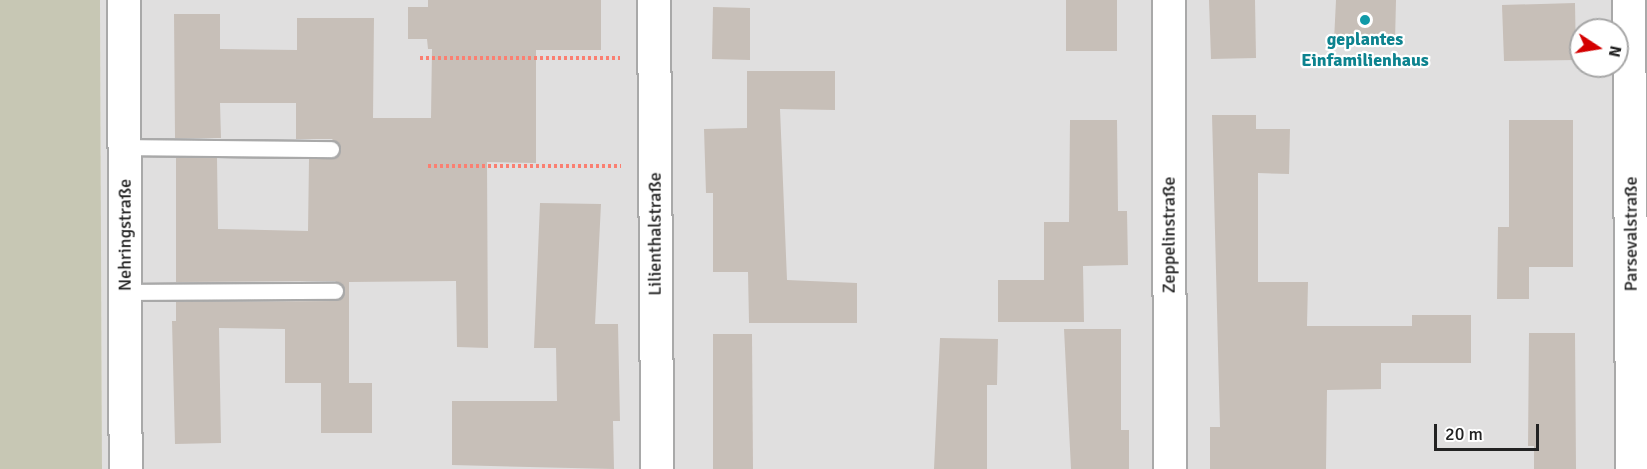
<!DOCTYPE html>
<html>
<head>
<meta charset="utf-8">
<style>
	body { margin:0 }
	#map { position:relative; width:1647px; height:469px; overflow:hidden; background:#f2efe9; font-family:Signika,sans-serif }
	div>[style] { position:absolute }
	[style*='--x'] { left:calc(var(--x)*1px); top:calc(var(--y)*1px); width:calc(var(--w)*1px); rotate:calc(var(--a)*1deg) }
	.residential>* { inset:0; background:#e0dfdf }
	.construction>* { inset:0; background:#c7c7b4 }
	.building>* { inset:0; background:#c7bfb8 }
	.path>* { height:4px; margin-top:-2px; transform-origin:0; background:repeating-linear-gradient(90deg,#fa8072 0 3px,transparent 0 6px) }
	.roads { filter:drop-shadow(2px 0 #a9a9a9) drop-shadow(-2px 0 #a9a9a9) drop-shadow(0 2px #a9a9a9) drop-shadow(0 -2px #a9a9a9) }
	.service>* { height:15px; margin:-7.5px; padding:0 7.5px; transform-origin:7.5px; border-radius:7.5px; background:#fff }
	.minor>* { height:32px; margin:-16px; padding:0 16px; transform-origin:16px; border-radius:16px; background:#fff }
	.dots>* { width:16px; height:16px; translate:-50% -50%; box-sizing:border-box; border:3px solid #fff; border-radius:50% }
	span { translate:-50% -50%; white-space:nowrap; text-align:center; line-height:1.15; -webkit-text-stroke:4.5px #fff; paint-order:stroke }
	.culture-label { font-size:18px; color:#0d838f; font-weight:700 }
	.street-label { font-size:18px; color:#222 }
	.north { position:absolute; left:1569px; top:18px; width:60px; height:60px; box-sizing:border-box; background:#fff; border:2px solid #a7a7a7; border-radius:50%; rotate:102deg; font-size:16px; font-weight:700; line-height:24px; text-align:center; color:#222 }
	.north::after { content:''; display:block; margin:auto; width:21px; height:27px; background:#d40000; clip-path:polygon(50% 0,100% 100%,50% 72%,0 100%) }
	.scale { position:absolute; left:1434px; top:424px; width:105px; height:27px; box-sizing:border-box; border:3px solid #222; border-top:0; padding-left:8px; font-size:18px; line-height:21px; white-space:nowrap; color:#222; -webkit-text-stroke:4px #fff; paint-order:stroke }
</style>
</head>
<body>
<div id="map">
	<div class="residential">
		<i style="clip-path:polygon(evenodd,100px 0,1647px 0,1647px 469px,102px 469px,100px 0,1581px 30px,1617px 30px,1617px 66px,1581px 66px,1581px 30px)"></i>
	</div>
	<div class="construction">
		<i style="clip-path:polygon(0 0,100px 0,102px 469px,0 469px)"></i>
	</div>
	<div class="building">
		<i style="clip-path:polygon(428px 0,601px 0,601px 50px,536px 50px,536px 163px,487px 162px,488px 348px,457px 347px,456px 281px,349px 282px,349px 383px,372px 383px,372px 433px,321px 433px,321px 383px,285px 383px,285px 329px,219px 328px,221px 443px,175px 444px,172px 321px,176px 321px,176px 302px,335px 301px,345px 290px,335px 281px,176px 282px,176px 157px,217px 158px,218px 229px,308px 231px,309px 159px,335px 158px,341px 149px,332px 139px,296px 139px,296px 103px,220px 103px,221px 138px,175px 138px,174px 14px,220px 14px,220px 49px,297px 50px,297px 18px,374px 18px,373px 118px,431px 118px,432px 49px,428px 49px,427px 39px,408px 39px,408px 7px,428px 7px)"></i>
		<i style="clip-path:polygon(1066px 0,1117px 0,1117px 51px,1066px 51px)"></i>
		<i style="clip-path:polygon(1209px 0,1255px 0,1256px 58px,1211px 59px)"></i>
		<i style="clip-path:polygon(1336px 0,1396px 0,1395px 42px,1334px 41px)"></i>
		<i style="clip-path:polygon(1575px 3px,1576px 60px,1504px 61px,1502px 5px)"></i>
		<i style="clip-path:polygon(713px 7px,750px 8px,750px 60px,712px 59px)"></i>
		<i style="clip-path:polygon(747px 71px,835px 71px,835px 110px,780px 109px,787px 280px,857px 283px,857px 323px,749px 323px,748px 272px,713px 272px,713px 193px,706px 193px,704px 129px,747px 128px)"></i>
		<i style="clip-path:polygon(1212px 115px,1256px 115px,1256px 129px,1290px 129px,1289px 174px,1258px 173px,1258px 282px,1308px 282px,1307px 326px,1412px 326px,1412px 315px,1471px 315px,1471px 363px,1381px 363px,1381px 389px,1327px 390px,1326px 469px,1210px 469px,1210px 427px,1220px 427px)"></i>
		<i style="clip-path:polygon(1070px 120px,1117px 120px,1118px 211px,1127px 211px,1128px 265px,1083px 266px,1084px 322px,998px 322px,998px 280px,1044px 280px,1044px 222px,1069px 222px)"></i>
		<i style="clip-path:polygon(1509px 120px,1573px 120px,1573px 267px,1529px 267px,1529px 299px,1497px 299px,1498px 227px,1509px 227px)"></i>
		<i style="clip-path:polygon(540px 203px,601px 204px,595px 324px,618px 324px,620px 421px,613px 421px,614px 469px,452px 465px,452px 401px,557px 401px,556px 348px,534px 348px)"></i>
		<i style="clip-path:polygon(1064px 329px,1121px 329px,1121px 430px,1129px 430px,1129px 469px,1071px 469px)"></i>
		<i style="clip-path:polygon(1529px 333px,1575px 333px,1576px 469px,1534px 469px,1534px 446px,1528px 446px)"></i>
		<i style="clip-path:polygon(713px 334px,752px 334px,753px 469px,713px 469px)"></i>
		<i style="clip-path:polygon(940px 338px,998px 339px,997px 385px,987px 385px,987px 469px,934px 469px)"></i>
	</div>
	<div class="path">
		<i style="--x:420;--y:58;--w:200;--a:0"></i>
		<i style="--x:428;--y:166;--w:193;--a:0"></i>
	</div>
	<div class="roads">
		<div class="service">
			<i style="--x:124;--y:147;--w:207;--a:0.6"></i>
			<i style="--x:125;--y:292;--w:210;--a:-0.3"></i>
		</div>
		<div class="minor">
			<i style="--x:124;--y:0;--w:469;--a:89.8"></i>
			<i style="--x:654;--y:0;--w:469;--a:89.6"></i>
			<i style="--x:1169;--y:0;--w:469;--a:89.9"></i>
			<i style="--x:1629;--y:0;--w:469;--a:89.6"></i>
		</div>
	</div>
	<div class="dots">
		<i style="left:1365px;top:20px;background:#0f9aa8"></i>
	</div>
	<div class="culture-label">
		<span style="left:1365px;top:50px">geplantes<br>Einfamilienhaus</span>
	</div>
	<div class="street-label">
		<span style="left:655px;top:234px;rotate:-90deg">Lilienthalstraße</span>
		<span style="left:1631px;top:234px;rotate:-90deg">Parsevalstraße</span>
		<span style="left:125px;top:235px;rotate:-90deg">Nehringstraße</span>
		<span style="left:1169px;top:235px;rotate:-90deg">Zeppelinstraße</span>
	</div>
	<div class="north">N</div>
	<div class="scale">20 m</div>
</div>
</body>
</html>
